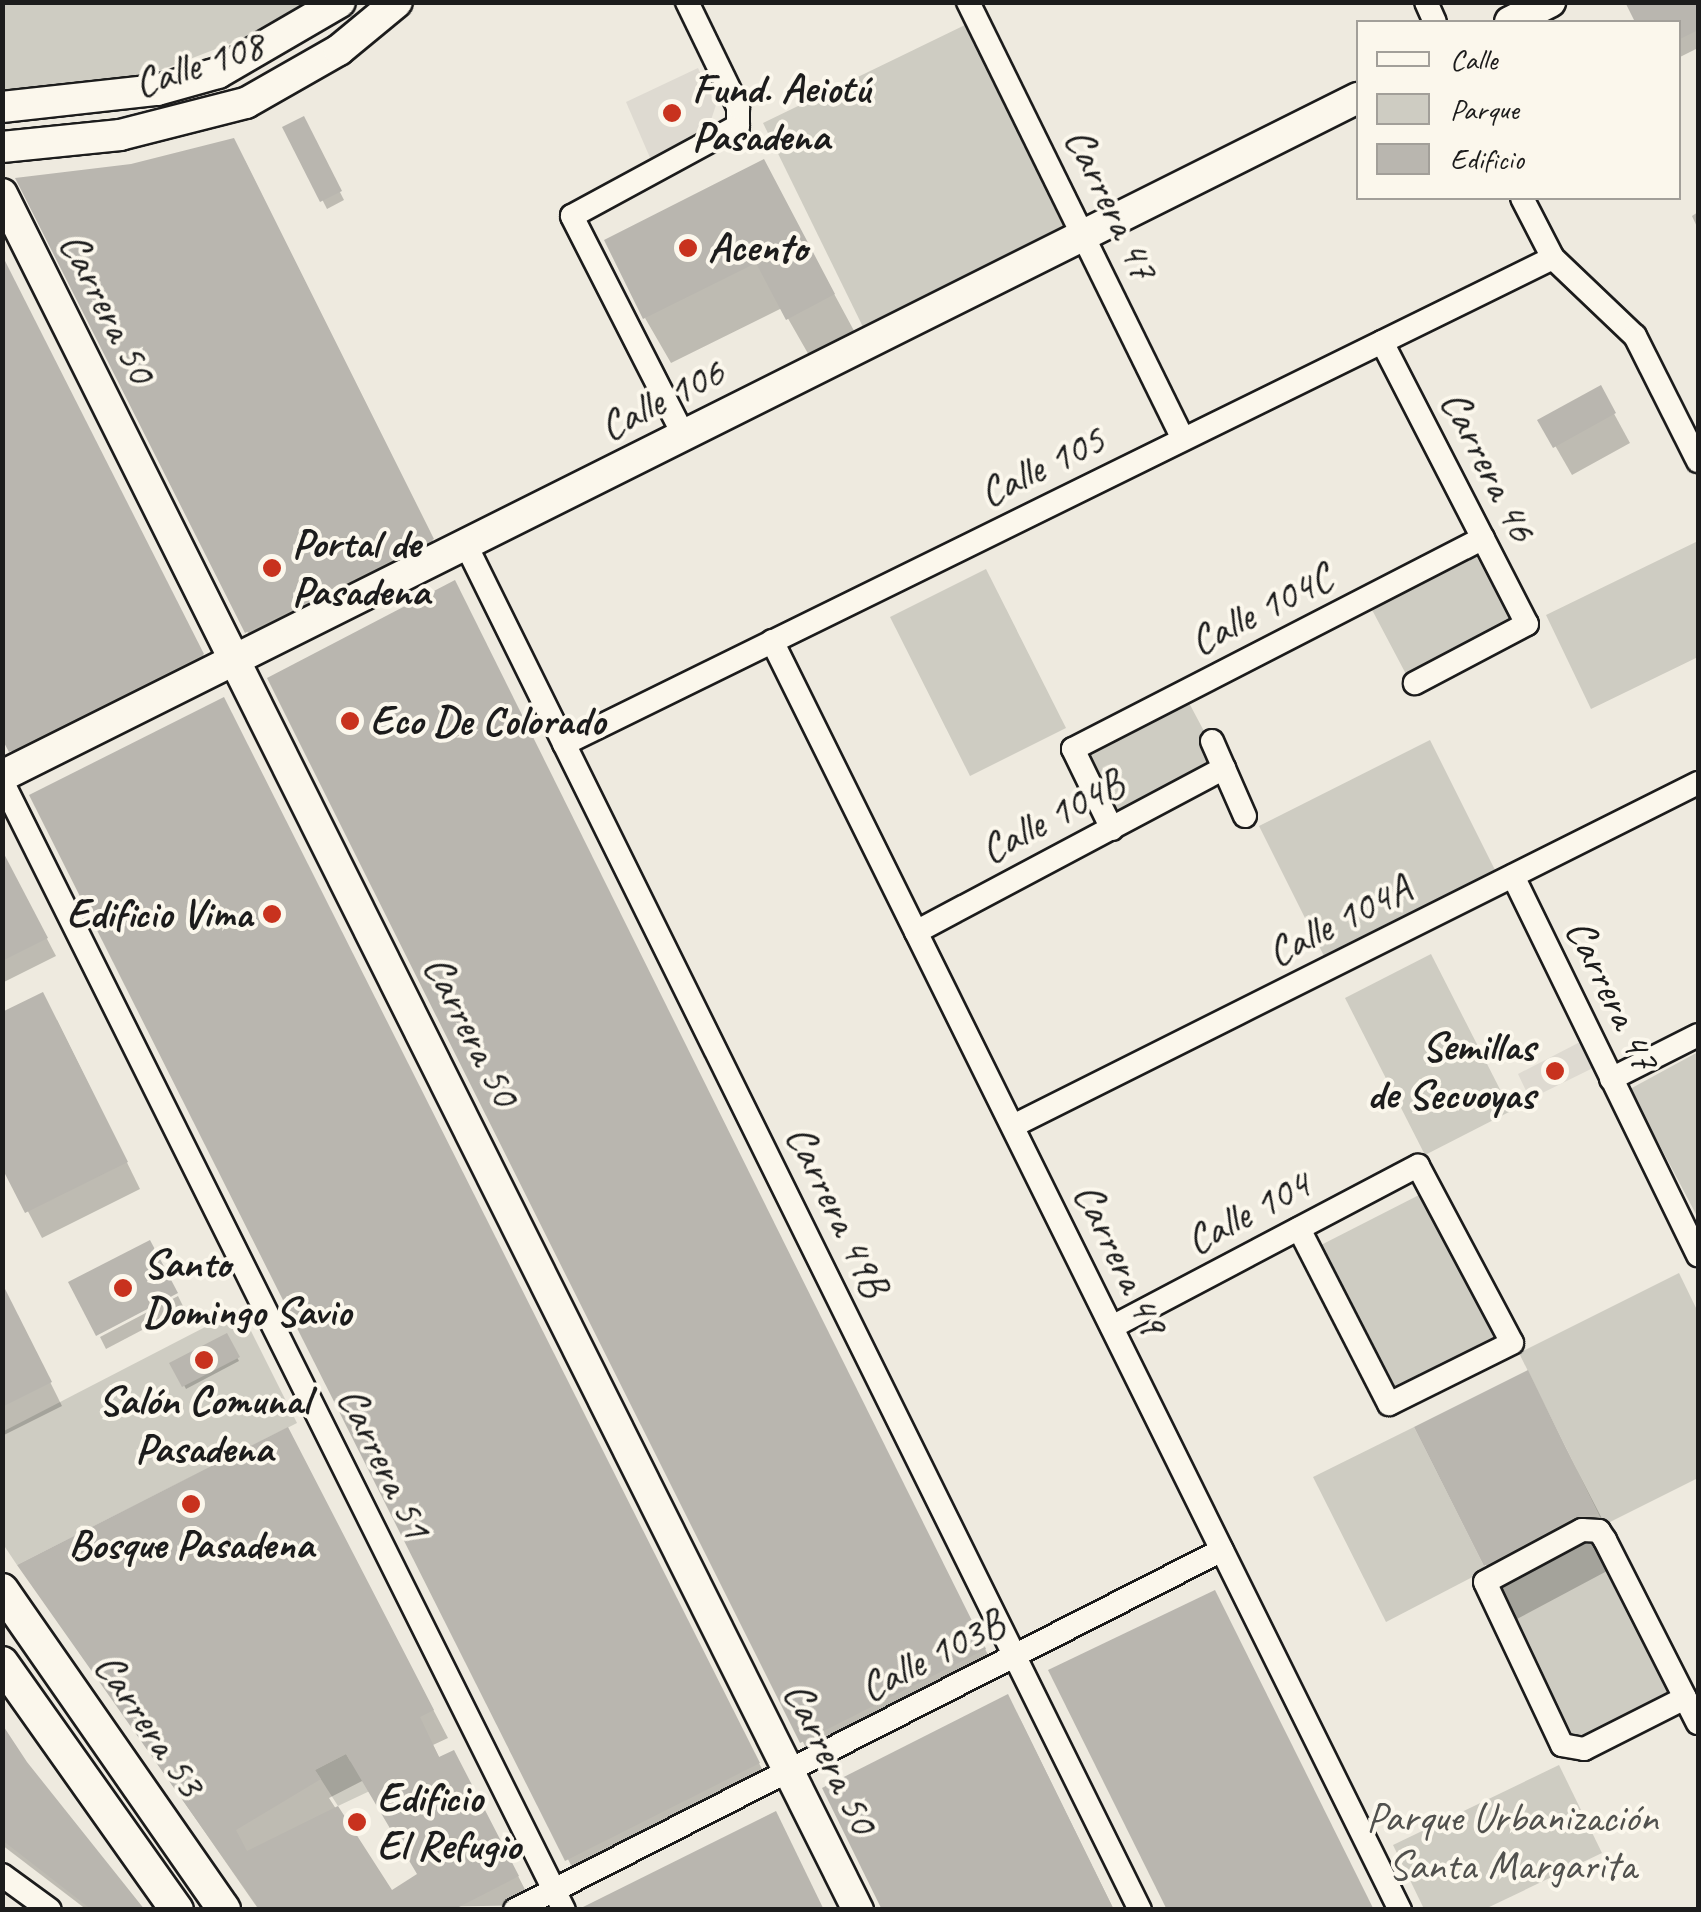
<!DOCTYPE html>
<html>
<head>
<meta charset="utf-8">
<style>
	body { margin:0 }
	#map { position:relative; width:1701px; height:1912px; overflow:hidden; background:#eeeadf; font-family:Caveat,sans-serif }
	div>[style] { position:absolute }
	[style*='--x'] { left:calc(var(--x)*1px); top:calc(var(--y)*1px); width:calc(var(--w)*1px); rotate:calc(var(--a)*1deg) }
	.built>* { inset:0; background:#dedad1 }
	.green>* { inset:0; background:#ceccc2 }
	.shadow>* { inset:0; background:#0003 }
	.building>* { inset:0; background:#b9b6af }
	.roads { filter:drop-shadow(2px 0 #1c1c1c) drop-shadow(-2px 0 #1c1c1c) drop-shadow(0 2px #1c1c1c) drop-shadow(0 -2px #1c1c1c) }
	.minor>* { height:22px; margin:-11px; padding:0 11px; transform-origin:11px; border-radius:11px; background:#fbf7ec }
	.tertiary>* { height:30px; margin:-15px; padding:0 15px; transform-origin:15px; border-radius:15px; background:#fbf7ec }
	.secondary>* { height:32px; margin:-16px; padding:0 16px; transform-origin:16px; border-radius:16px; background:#fbf7ec }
	.dots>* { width:28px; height:28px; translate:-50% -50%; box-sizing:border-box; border:5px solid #fbf7ec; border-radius:50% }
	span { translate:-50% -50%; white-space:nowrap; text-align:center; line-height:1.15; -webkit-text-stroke:8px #fbf7ec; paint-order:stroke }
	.street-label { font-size:42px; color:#1c1c1c }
	.poi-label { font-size:42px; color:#1c1c1c; font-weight:700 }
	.left { translate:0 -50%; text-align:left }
	.right { translate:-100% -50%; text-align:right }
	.park-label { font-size:42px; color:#51514e }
	.frame { position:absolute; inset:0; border:5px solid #1c1c1c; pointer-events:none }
	.legend { position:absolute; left:1356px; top:20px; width:325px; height:180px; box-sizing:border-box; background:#fbf7ec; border:2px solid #a29f99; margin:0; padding:12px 18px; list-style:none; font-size:30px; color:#1c1c1c }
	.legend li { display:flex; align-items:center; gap:20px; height:50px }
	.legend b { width:50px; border:2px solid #a29f99 }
</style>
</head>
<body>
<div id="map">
	<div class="built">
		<i style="clip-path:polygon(698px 68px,716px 105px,706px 135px,651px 160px,626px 102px)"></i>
		<i style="clip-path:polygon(1580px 1042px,1593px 1068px,1530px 1099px,1518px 1074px)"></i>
	</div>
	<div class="green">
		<i style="clip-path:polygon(2px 3px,304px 3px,263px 31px,132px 81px,3px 94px)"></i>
		<i style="clip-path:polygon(965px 25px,1065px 229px,863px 327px,763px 123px)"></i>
		<i style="clip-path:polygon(1698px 541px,1698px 657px,1591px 709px,1546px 615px)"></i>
		<i style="clip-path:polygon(1473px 550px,1511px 620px,1407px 676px,1370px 606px)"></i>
		<i style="clip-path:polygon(986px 569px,1066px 728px,970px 776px,890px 617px)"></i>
		<i style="clip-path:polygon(1188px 701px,1223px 767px,1119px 822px,1084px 756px)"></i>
		<i style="clip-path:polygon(1430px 740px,1497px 874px,1326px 960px,1259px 826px)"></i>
		<i style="clip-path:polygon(1431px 954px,1511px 1111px,1425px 1155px,1345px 998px)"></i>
		<i style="clip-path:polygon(1698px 1052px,1698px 1218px,1630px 1089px)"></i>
		<i style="clip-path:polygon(1421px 1194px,1494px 1338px,1394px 1389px,1321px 1245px)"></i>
		<i style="clip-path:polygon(1679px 1273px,1698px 1312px,1698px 1478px,1604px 1525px,1519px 1353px)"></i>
		<i style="clip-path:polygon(240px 1309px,297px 1423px,17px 1565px,3px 1544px,2px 1432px)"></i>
		<i style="clip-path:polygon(1414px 1427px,1486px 1570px,1386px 1622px,1313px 1477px)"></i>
		<i style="clip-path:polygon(1594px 1539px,1673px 1695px,1577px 1744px,1498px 1588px)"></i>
		<i style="clip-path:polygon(346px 1754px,350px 1761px,393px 1780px,338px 1806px,315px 1770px)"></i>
		<i style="clip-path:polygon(1559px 1765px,1602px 1853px,1485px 1909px,1424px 1909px,1393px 1845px)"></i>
	</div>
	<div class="shadow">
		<i style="clip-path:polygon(1698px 2px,1698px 48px,1678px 58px,1678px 22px,1638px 22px,1628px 3px)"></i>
		<i style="clip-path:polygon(303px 120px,344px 200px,327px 209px,286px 128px)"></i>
		<i style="clip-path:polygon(245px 161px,442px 559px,258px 651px,247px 631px)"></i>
		<i style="clip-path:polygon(763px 162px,859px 340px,814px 364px,782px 308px,671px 363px,645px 318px)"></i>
		<i style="clip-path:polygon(1698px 212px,1698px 229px,1692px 216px)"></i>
		<i style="clip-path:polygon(2px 257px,215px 678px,24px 773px,11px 750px)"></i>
		<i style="clip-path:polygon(1600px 388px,1630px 443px,1572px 475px,1541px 421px)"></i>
		<i style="clip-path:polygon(464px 601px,994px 1667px,812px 1760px,270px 679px)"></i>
		<i style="clip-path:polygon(236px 723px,771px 1787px,580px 1883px,32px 797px)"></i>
		<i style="clip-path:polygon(2px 853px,56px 956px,2px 983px)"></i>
		<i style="clip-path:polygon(57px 1020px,140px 1189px,42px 1238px,2px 1162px)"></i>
		<i style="clip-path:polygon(2px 1285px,62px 1406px,2px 1436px)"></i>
		<i style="clip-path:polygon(178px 1296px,184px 1308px,106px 1349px,100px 1337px)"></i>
		<i style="clip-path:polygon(226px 1336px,239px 1361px,186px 1389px,173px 1364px)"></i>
		<i style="clip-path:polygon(1527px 1373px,1628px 1569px,1607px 1571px,1517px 1619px,1486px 1565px)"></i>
		<i style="clip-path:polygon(evenodd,302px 1458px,448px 1738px,433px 1745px,440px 1759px,469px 1781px,533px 1905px,259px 1910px,20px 1566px,302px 1458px,364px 1780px,420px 1875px,391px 1894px,329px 1798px,364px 1780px)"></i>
		<i style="clip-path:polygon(1020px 1719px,1114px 1910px,885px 1910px)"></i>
		<i style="clip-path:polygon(2px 1732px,141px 1910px,87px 1910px,2px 1845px)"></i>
	</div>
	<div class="building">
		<i style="clip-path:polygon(1625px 2px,1698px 2px,1698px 30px,1678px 40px,1678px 22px,1635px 22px)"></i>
		<i style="clip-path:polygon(304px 116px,342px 191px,320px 202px,282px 127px)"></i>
		<i style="clip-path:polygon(234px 138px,434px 539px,245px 633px,15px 178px,131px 164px)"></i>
		<i style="clip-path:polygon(764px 159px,835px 294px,786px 320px,756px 263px,643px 319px,604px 240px)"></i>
		<i style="clip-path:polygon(2px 255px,204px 654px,9px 752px,2px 739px)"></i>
		<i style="clip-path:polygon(1601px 385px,1616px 413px,1553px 448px,1537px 420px)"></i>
		<i style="clip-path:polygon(455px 580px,986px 1649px,800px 1743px,267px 678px)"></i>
		<i style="clip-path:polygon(224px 697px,760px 1763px,565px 1861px,29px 795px)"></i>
		<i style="clip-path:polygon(2px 850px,48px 938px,2px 961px)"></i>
		<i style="clip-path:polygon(43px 992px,128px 1162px,25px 1213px,2px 1168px,2px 1012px)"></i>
		<i style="clip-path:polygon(150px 1240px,178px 1293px,96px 1336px,68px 1282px)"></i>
		<i style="clip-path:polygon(2px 1283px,52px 1382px,2px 1407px)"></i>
		<i style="clip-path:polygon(227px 1333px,240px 1357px,182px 1387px,169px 1363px)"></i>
		<i style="clip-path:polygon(1528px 1370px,1598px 1514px,1575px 1517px,1484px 1566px,1414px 1427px)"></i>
		<i style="clip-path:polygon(evenodd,288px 1427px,434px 1710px,420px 1717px,439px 1757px,454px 1750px,519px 1876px,453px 1910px,260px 1910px,17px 1565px,288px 1427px,346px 1754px,417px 1874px,392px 1890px,338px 1806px,247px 1851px,236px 1830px,321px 1779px,315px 1770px,346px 1754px)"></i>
		<i style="clip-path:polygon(1215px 1590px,1301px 1763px,1374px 1910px,1167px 1910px,1048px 1670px)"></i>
		<i style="clip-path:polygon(1008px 1694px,1114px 1910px,882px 1910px,822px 1788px)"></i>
		<i style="clip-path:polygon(2px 1724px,27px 1762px,145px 1910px,92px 1910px,2px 1840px)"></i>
		<i style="clip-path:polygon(776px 1811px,824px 1910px,579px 1910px,579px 1909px)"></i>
	</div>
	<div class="roads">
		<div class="minor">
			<i style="--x:968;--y:2;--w:487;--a:63.8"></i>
			<i style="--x:1426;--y:2;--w:22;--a:66"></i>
			<i style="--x:1522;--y:198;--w:68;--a:62.7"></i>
			<i style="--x:1553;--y:258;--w:113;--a:43.6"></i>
			<i style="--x:1635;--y:336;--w:140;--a:63.3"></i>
			<i style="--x:1382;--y:342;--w:317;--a:62.8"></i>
			<i style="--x:1527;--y:624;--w:127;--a:152.2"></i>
			<i style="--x:684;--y:436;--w:247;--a:-117"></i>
			<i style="--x:572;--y:216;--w:189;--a:-28.5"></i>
			<i style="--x:738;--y:126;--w:19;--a:-90"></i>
			<i style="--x:738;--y:107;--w:117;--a:-115.9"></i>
			<i style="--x:466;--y:545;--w:1522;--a:63.72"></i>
			<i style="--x:772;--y:641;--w:1416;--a:63.67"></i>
			<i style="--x:1212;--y:741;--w:82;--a:66.3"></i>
			<i style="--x:564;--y:744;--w:1102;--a:-26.17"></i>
			<i style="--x:2;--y:781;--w:1261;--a:63.54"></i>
			<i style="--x:1112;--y:829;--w:89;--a:-116"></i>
			<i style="--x:1073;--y:749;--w:461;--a:-27.2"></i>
			<i style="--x:1513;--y:876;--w:422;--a:64"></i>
			<i style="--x:916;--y:932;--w:349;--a:-28"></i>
			<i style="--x:1611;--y:1079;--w:97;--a:-26.8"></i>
			<i style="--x:1013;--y:1126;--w:766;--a:-26.6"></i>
			<i style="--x:1112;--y:1327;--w:346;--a:-27.8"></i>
			<i style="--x:1418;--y:1166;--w:200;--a:62"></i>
			<i style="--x:1512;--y:1343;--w:137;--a:153.6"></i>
			<i style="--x:1389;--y:1404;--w:197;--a:-117.2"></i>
			<i style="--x:1685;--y:1698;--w:113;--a:153.2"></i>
			<i style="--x:1584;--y:1749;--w:22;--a:-170"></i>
			<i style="--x:1562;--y:1745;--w:180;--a:-115.3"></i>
			<i style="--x:1485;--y:1582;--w:110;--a:-28.2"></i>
			<i style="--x:1582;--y:1530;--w:17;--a:3"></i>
			<i style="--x:1599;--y:1531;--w:11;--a:56"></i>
			<i style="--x:1605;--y:1540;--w:177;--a:63.1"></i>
			<i style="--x:1685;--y:1698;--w:28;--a:63"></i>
			<i style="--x:2;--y:1875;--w:59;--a:36.1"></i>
			<i style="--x:515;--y:1910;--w:793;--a:-26.98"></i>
		</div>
		<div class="tertiary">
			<i style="--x:1510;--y:22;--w:45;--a:-26.6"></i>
			<i style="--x:2;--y:107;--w:156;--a:-6.3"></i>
			<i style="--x:157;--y:90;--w:63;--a:-15.6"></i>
			<i style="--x:218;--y:73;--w:141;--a:-30.2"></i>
			<i style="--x:2;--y:147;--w:119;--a:-5.8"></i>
			<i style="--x:120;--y:135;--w:130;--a:-14.3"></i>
			<i style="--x:246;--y:103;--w:107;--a:-29.7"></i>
			<i style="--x:339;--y:50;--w:75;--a:-39.6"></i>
			<i style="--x:2;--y:194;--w:1918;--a:63.49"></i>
			<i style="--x:2;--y:776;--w:1516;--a:-26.57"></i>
		</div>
		<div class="secondary">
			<i style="--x:2;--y:1590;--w:389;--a:55.2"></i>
			<i style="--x:2;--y:1663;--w:303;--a:54.7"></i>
		</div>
	</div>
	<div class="dots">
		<i style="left:672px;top:113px;background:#c8321e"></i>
		<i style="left:688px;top:248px;background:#c8321e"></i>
		<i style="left:272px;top:568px;background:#c8321e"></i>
		<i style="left:350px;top:721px;background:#c8321e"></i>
		<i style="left:272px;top:914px;background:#c8321e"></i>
		<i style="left:1555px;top:1071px;background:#c8321e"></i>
		<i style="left:123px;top:1288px;background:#c8321e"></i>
		<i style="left:204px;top:1360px;background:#c8321e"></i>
		<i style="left:191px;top:1504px;background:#c8321e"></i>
		<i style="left:357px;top:1822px;background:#c8321e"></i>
	</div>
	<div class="street-label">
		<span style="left:199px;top:65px;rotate:-18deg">Calle 108</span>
		<span style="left:1111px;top:204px;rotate:64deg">Carrera 47</span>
		<span style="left:107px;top:308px;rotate:63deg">Carrera 50</span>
		<span style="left:662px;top:400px;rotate:-27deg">Calle 106</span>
		<span style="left:1488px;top:466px;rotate:63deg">Carrera 46</span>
		<span style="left:1042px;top:467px;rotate:-26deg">Calle 105</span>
		<span style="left:1261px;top:610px;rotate:-27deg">Calle 104C</span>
		<span style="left:1052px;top:817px;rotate:-28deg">Calle 104B</span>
		<span style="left:1339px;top:921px;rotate:-27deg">Calle 104A</span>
		<span style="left:1612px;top:995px;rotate:64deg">Carrera 47</span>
		<span style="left:471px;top:1031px;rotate:63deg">Carrera 50</span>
		<span style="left:837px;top:1211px;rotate:64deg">Carrera 49B</span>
		<span style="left:1248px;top:1213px;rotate:-28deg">Calle 104</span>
		<span style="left:1120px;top:1259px;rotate:64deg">Carrera 49</span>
		<span style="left:384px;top:1463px;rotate:64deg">Carrera 51</span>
		<span style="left:932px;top:1656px;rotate:-27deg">Calle 103B</span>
		<span style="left:149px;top:1725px;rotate:56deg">Carrera 53</span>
		<span style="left:830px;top:1758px;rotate:64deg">Carrera 50</span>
	</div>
	<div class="poi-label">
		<span class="left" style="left:692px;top:113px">Fund. Aeiotú<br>Pasadena</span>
		<span class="left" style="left:708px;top:248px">Acento</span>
		<span class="left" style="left:292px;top:568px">Portal de<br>Pasadena</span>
		<span class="left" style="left:370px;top:721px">Eco De Colorado</span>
		<span class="right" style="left:252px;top:914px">Edificio Vima</span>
		<span class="right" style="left:1535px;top:1071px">Semillas<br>de Secuoyas</span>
		<span class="left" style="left:143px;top:1288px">Santo<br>Domingo Savio</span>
		<span style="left:204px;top:1425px">Salón Comunal<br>Pasadena</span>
		<span style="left:191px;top:1545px">Bosque Pasadena</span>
		<span class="left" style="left:377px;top:1822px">Edificio<br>El Refugio</span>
	</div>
	<div class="park-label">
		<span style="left:1512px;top:1842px">Parque Urbanización<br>Santa Margarita</span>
	</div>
	<div class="frame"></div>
	<ul class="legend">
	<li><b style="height:12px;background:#fbf7ec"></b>Calle</li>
	<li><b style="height:28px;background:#ceccc2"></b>Parque</li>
	<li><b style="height:28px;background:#b9b6af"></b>Edificio</li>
	</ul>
</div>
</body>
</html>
